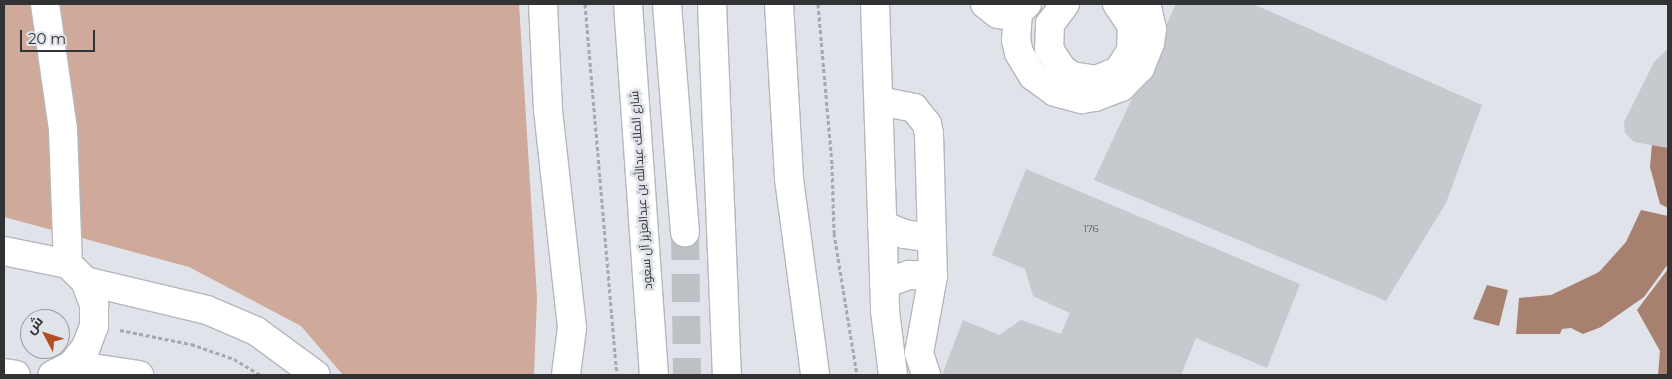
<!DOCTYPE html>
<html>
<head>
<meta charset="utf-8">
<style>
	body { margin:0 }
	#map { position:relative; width:1672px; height:379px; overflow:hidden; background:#e0e3e9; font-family:Montserrat,Cairo,sans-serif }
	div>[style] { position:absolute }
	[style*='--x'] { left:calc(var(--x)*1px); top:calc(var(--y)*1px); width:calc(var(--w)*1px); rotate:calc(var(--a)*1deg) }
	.green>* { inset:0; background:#cfa99a }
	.water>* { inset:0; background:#a78070 }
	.building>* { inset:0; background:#c6c9ce }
	.minor-tunnel>* { height:28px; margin-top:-14px; transform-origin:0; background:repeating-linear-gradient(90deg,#bdc0c5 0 28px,transparent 0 42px) }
	.path>* { height:3px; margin-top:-1.5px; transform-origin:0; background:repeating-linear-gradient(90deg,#a6a8ad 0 4px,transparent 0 6.5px) }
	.roads { filter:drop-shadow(1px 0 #b5b7bd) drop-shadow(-1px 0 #b5b7bd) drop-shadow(0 1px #b5b7bd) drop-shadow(0 -1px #b5b7bd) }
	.minor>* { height:28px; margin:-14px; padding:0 14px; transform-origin:14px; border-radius:14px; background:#fff }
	span { translate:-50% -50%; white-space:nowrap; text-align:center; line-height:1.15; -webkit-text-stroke:5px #e0e3e9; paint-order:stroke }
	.number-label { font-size:10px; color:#56585a }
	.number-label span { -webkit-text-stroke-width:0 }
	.street-label { font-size:12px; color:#313234 }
	.frame { position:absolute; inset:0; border:5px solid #313234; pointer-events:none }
	.north { position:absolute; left:20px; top:309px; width:50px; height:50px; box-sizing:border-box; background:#e0e3e9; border:1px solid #9a9ca1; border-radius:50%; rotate:310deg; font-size:14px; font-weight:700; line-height:20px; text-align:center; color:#313234 }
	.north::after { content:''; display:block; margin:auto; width:18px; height:22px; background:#b44f1d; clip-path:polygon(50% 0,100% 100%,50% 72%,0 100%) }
	.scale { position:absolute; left:20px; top:30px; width:75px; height:22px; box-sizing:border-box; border:2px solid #313234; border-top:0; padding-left:6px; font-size:15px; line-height:18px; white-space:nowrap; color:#313234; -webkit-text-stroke:4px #e0e3e9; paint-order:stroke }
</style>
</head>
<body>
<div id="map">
	<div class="green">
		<i style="clip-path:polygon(4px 4px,519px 4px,537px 297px,534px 375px,343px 375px,301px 326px,189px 267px,4px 217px)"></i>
	</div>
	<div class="water">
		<i style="clip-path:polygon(1668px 48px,1668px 208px,1660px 204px,1650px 167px,1659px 65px)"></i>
		<i style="clip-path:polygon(1641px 210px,1668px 216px,1668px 264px,1644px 297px,1601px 327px,1583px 334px,1571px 328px,1562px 329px,1560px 334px,1516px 334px,1519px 298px,1551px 295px,1599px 272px,1626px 242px)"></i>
		<i style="clip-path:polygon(1668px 269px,1668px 375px,1658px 375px,1660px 351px,1637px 310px)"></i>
		<i style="clip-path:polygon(1487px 285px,1508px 290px,1499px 326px,1473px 319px)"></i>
	</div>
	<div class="building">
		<i style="clip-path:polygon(1176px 4px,1253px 4px,1482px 105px,1446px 203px,1386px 301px,1094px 180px)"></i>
		<i style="clip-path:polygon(1668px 49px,1668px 148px,1634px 142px,1625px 133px,1624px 122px,1654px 62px)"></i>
		<i style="clip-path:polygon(1026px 169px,1300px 284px,1267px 368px,1196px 338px,1181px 375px,942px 375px,963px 320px,999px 335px,1021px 320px,1061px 334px,1070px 313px,1033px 296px,1025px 269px,992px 255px)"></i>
	</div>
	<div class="minor-tunnel">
		<i style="--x:685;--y:232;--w:143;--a:89.2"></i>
	</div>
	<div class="path">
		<i style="--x:585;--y:4;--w:372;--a:85.1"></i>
		<i style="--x:818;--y:4;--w:162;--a:85"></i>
		<i style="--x:832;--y:165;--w:68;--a:88.3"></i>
		<i style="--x:834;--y:233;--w:144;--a:80.8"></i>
		<i style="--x:120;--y:330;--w:72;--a:11.2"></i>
		<i style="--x:191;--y:344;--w:46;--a:19.2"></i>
		<i style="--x:234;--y:359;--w:31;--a:31"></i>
	</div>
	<div class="roads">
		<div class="minor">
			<i style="--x:45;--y:4;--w:126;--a:81.8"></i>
			<i style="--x:63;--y:129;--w:135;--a:87.9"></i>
			<i style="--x:543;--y:4;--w:106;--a:87.3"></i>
			<i style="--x:548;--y:110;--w:219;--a:83.7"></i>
			<i style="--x:572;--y:328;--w:47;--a:97.3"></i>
			<i style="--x:628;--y:4;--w:372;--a:86"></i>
			<i style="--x:667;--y:4;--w:229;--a:85.5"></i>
			<i style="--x:712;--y:4;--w:371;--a:87.7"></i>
			<i style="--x:779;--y:4;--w:175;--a:86.7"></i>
			<i style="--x:789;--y:179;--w:198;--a:82.4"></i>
			<i style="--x:875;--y:4;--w:307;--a:88.1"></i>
			<i style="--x:885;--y:311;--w:64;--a:82.9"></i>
			<i style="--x:985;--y:4;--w:16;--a:38"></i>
			<i style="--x:998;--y:14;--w:10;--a:6"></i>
			<i style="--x:1008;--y:15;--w:10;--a:-17"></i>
			<i style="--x:1018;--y:12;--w:12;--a:-42"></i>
			<i style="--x:1065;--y:4;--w:25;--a:127"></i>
			<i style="--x:1050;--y:24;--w:25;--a:92"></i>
			<i style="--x:1049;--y:49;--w:24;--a:57"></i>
			<i style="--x:1062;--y:69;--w:12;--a:35"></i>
			<i style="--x:1072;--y:76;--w:24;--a:9"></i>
			<i style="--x:1096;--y:80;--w:24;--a:-22"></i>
			<i style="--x:1118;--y:71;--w:24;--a:-57"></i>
			<i style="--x:1131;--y:51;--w:25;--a:-88"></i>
			<i style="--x:1132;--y:26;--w:27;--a:-124"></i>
			<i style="--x:1018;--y:12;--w:28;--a:94"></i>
			<i style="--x:1016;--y:40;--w:13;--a:77"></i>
			<i style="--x:1019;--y:53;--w:27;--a:59"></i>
			<i style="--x:1033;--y:76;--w:27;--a:36"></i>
			<i style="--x:1055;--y:92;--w:28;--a:15"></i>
			<i style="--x:1082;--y:99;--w:13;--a:-9"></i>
			<i style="--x:1095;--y:97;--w:28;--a:-21"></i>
			<i style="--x:1121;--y:87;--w:27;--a:-45"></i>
			<i style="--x:1140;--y:68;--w:27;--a:-68"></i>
			<i style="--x:1150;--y:43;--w:14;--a:-82"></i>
			<i style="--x:1152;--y:29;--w:26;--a:-103"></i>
			<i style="--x:879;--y:101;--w:36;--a:11"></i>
			<i style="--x:914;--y:108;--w:21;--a:51"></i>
			<i style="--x:927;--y:124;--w:10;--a:79"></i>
			<i style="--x:929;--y:134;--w:142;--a:88.4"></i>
			<i style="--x:933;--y:276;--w:78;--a:100.3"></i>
			<i style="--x:919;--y:353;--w:23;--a:72"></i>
			<i style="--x:882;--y:225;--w:24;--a:22"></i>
			<i style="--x:904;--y:234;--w:28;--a:8"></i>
			<i style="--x:4;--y:251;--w:65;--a:11.5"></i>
			<i style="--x:68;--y:264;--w:24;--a:45"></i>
			<i style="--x:85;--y:281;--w:26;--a:69"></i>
			<i style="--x:94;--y:305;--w:21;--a:90"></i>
			<i style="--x:94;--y:326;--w:22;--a:111"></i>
			<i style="--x:86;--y:347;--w:23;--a:128"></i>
			<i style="--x:72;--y:365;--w:22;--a:153"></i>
			<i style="--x:85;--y:281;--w:125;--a:13.4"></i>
			<i style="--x:207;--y:310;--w:53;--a:23.2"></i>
			<i style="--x:256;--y:331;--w:74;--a:36.3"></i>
			<i style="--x:884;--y:284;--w:27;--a:-20"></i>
			<i style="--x:909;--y:275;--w:24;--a:2"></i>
			<i style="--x:72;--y:365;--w:68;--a:8.5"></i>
			<i style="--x:4;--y:373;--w:12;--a:9"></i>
		</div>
	</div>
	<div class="number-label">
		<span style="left:1091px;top:229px">176</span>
	</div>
	<div class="street-label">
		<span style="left:641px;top:190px;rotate:-94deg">شارع الملك عبدالله بن عبدالعزيز آل سعود</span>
	</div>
	<div class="frame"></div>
	<div class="north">ش</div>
	<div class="scale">20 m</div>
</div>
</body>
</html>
